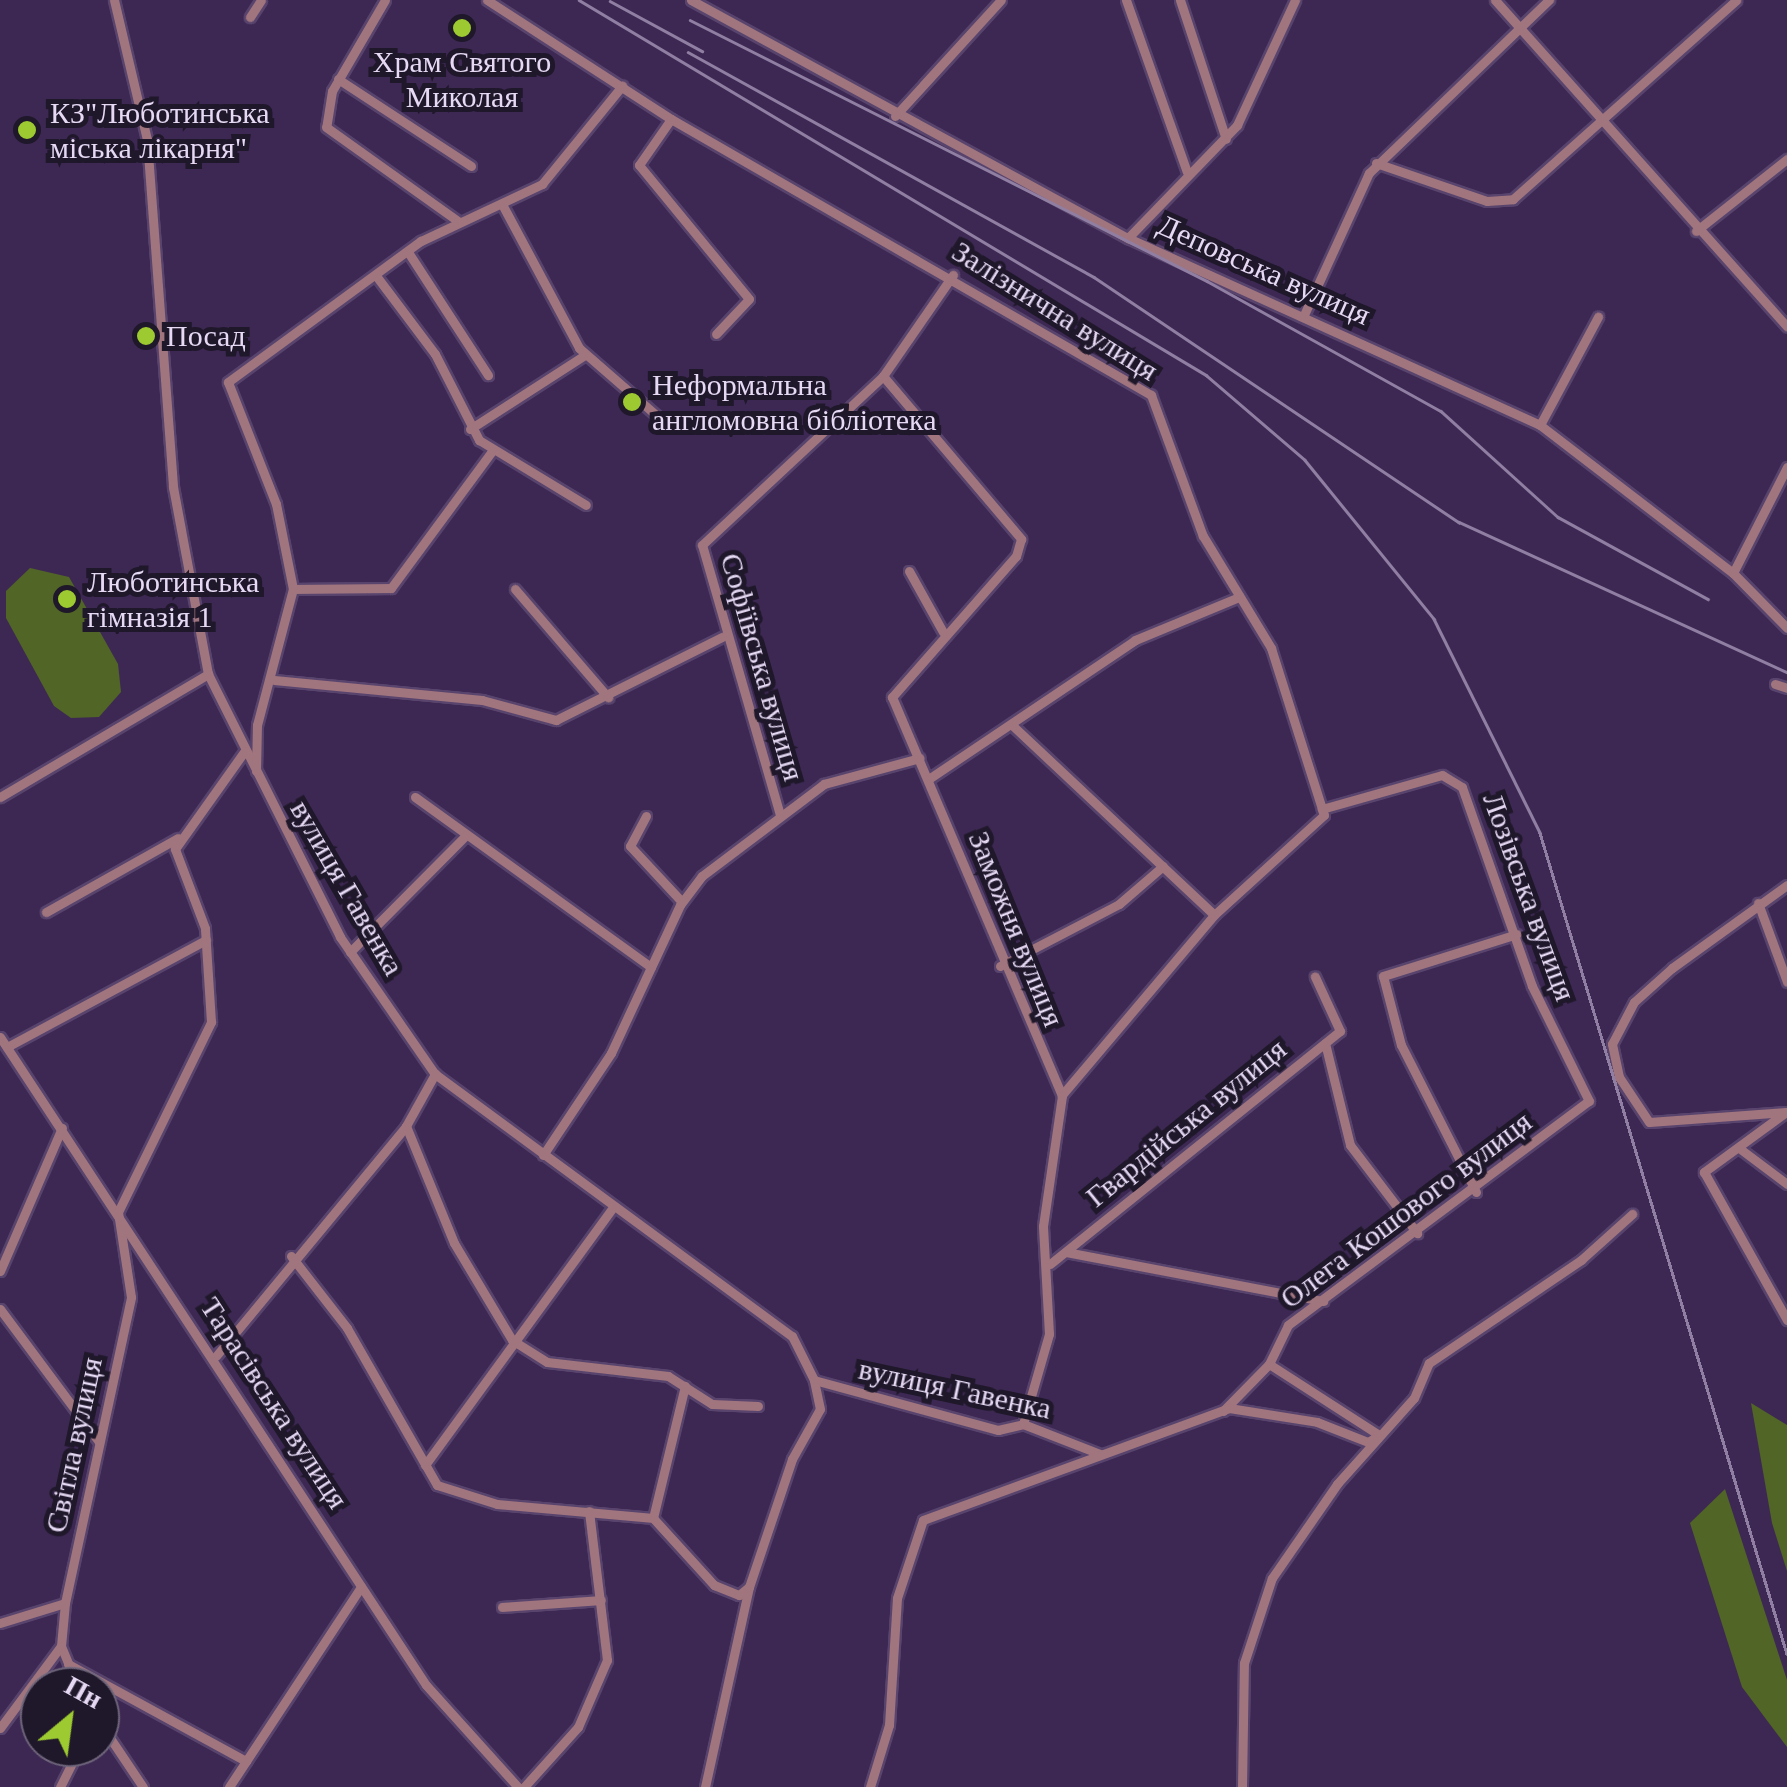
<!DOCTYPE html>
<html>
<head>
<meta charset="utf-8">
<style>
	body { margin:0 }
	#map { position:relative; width:1787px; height:1787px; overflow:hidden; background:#3d2853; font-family:"Times New Roman",serif }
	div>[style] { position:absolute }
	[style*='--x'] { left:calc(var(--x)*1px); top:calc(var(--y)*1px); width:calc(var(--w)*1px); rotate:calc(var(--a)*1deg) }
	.green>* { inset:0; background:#516527 }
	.roads { filter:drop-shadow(2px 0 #58446d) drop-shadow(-2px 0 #58446d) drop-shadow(0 2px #58446d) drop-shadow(0 -2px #58446d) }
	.minor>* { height:9px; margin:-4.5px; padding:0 4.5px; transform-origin:4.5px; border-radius:4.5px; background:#a1757e }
	.rail>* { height:2.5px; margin:-1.25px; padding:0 1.25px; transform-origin:1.25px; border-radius:1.25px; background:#907fa2 }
	.dots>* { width:28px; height:28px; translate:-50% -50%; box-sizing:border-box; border:5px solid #1f172a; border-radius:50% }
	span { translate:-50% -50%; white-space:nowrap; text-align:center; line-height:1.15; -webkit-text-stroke:10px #1f172a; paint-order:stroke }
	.poi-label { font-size:30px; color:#e5d9f4 }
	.left { translate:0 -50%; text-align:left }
	.street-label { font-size:30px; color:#e5d9f4 }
	.north { position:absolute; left:20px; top:1667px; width:100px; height:100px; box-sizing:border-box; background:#1f172a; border:2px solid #6e657b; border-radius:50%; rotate:29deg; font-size:28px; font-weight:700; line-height:40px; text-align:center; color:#e5d9f4 }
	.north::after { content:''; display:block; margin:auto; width:35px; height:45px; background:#9dca30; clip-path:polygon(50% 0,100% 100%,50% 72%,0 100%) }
</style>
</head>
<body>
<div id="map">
	<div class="green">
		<i style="clip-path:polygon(30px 568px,69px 577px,118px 664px,121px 692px,99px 717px,71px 718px,54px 706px,6px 618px,6px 591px)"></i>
		<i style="clip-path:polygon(1751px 1403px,1787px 1425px,1787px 1571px,1772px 1523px)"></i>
		<i style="clip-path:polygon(1725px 1489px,1787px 1680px,1787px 1747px,1742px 1687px,1690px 1523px)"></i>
	</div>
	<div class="roads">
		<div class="minor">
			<i style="--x:114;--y:0;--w:144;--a:76.7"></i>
			<i style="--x:147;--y:140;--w:348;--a:85.7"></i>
			<i style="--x:173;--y:487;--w:190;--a:79.4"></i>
			<i style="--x:208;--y:674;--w:294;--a:63.3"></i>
			<i style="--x:340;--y:937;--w:167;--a:55.3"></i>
			<i style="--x:435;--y:1074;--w:443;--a:36.3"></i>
			<i style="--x:792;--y:1336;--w:49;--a:63.4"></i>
			<i style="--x:814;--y:1380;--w:191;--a:15.2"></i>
			<i style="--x:998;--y:1430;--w:26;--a:-13"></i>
			<i style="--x:1023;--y:1424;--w:83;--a:21.3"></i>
			<i style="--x:385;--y:0;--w:105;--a:120.2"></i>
			<i style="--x:332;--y:91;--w:36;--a:99"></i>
			<i style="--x:326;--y:127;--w:163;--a:35.5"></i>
			<i style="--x:487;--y:0;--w:219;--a:32.9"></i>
			<i style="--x:671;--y:119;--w:554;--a:29.9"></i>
			<i style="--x:1151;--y:395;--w:150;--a:69.8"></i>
			<i style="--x:1203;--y:536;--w:131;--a:58.7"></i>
			<i style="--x:1271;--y:648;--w:175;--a:72.4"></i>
			<i style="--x:1324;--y:815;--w:149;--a:137.7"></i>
			<i style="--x:1214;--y:915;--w:236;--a:130.2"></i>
			<i style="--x:691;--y:0;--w:498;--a:28.6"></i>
			<i style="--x:1128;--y:238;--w:452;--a:24.4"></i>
			<i style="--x:1540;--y:425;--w:243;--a:37.5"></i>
			<i style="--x:1733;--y:573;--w:77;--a:45.5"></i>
			<i style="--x:1126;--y:0;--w:182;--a:70.5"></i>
			<i style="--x:1180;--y:0;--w:146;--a:71.7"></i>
			<i style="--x:1495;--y:0;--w:438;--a:48.2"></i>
			<i style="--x:250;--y:17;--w:20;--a:-57"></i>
			<i style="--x:338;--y:79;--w:159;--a:33.2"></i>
			<i style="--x:895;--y:116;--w:157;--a:-47.6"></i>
			<i style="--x:671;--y:119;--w:56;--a:124.8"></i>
			<i style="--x:639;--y:165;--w:173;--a:50.6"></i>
			<i style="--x:749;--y:299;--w:48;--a:133.3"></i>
			<i style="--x:1376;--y:163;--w:117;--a:18.9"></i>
			<i style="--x:1487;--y:201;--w:26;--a:-4"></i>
			<i style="--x:1513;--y:199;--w:299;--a:-41.7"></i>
			<i style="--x:503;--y:206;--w:161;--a:61.8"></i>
			<i style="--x:579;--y:348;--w:111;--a:41"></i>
			<i style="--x:1696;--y:231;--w:116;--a:-38.4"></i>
			<i style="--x:1128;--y:238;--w:157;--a:-46"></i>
			<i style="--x:1237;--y:125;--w:138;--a:-65.1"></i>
			<i style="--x:408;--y:252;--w:147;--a:57"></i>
			<i style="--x:377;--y:277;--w:96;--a:53"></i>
			<i style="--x:435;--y:354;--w:97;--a:62.9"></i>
			<i style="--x:479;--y:440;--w:125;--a:31.3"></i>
			<i style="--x:1303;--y:317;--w:158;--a:-65.4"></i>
			<i style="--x:1369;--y:173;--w:250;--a:-43.9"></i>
			<i style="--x:883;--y:376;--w:214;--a:49.7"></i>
			<i style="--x:1021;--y:539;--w:18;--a:106"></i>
			<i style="--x:1016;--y:556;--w:188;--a:131.3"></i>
			<i style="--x:892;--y:697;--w:433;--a:66.9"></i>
			<i style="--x:1540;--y:425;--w:123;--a:-61.8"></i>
			<i style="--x:470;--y:429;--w:137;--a:-32.8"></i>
			<i style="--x:909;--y:571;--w:70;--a:60.9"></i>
			<i style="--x:1733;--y:573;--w:119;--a:-63"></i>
			<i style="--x:293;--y:589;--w:98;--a:-0.6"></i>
			<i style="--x:391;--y:588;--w:170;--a:-53.6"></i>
			<i style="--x:515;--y:589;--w:143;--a:49.3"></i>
			<i style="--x:274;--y:680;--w:209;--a:5.5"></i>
			<i style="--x:482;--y:700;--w:77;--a:15.1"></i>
			<i style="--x:556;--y:720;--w:186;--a:-26.6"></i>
			<i style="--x:1775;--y:684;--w:13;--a:18"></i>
			<i style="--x:1012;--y:725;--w:277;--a:43.2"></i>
			<i style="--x:256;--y:771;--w:46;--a:-88.8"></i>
			<i style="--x:257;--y:725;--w:141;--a:-75.2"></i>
			<i style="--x:293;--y:589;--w:87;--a:-101.3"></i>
			<i style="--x:276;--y:504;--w:131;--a:-111.5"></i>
			<i style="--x:228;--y:382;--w:239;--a:-36.2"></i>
			<i style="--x:421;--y:241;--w:134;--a:-25.2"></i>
			<i style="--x:542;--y:184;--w:127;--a:-50.8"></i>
			<i style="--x:930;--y:778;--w:247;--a:-33.9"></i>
			<i style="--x:1135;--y:640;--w:113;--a:-22.5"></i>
			<i style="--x:0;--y:797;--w:242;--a:-30.6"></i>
			<i style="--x:415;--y:797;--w:291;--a:35.8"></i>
			<i style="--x:780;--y:815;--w:281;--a:-106.1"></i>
			<i style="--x:702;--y:545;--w:248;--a:-43"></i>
			<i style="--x:883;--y:376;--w:123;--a:-55.3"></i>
			<i style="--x:646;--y:816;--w:34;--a:118"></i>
			<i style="--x:630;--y:846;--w:76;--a:47.1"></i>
			<i style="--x:1758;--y:903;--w:84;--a:69.8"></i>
			<i style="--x:46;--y:912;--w:151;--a:-29.3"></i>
			<i style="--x:350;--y:952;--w:165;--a:-45.2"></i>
			<i style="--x:1000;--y:966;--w:134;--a:-27.5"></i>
			<i style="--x:1119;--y:904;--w:58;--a:-40.8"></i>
			<i style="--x:0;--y:1037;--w:775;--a:56.68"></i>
			<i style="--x:426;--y:1685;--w:137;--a:48"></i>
			<i style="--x:1325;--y:1043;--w:105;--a:76.2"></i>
			<i style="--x:1350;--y:1145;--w:111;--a:52.7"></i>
			<i style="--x:7;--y:1047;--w:226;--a:-28.3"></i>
			<i style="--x:1786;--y:1112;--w:137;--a:175.8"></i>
			<i style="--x:1649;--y:1122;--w:54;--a:-123.7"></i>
			<i style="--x:1619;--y:1077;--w:34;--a:-102"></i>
			<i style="--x:1612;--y:1044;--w:47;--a:-62.4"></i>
			<i style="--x:1634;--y:1002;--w:51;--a:-41.8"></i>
			<i style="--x:1672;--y:968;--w:142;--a:-35.8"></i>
			<i style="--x:1786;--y:1112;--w:102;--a:143.8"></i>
			<i style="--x:1704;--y:1172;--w:170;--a:60.7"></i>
			<i style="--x:406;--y:1126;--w:126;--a:67.7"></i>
			<i style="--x:454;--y:1243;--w:113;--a:59.1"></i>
			<i style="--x:512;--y:1340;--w:41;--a:32.2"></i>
			<i style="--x:547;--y:1362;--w:122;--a:6.6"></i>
			<i style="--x:668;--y:1376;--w:52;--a:32.5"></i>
			<i style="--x:712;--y:1404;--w:46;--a:2.5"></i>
			<i style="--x:1739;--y:1148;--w:60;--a:36.9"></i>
			<i style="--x:543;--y:1155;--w:123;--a:-56.3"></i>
			<i style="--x:611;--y:1053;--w:163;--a:-65"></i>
			<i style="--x:680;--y:905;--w:36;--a:-53"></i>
			<i style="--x:702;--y:876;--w:153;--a:-37"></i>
			<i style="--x:824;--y:784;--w:99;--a:-15.2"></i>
			<i style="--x:1476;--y:1192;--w:165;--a:-117"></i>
			<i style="--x:1401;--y:1045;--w:71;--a:-104.6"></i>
			<i style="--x:1383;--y:976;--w:140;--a:-17.4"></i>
			<i style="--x:1066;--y:1252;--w:262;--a:10.8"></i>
			<i style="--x:291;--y:1256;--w:91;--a:52.1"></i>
			<i style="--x:347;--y:1328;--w:181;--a:60.2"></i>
			<i style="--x:437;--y:1485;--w:63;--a:17.6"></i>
			<i style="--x:497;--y:1504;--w:157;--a:5.1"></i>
			<i style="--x:653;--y:1518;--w:91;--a:47.7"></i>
			<i style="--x:714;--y:1585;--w:27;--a:22"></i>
			<i style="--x:739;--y:1595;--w:13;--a:-39"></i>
			<i style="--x:1050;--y:1264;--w:372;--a:-38.8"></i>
			<i style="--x:1340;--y:1031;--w:60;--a:-114.8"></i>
			<i style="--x:0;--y:1271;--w:156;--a:-66.6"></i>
			<i style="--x:0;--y:1309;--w:166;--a:53.3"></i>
			<i style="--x:216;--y:1356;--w:298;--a:-50.4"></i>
			<i style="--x:406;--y:1126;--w:60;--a:-60.9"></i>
			<i style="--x:1269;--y:1364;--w:131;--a:32.8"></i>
			<i style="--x:1223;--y:1411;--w:66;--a:-45.6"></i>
			<i style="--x:1269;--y:1364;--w:43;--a:-64"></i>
			<i style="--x:1288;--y:1325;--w:375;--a:-36.7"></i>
			<i style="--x:1589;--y:1101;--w:128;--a:-116.4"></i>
			<i style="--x:1532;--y:986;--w:211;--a:-109.4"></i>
			<i style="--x:1462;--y:787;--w:23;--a:-149"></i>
			<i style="--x:1442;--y:775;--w:125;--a:164.2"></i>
			<i style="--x:1023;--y:1424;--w:94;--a:-73.9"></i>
			<i style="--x:1049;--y:1334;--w:108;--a:-93.2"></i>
			<i style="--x:1043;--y:1226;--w:132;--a:-81.7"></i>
			<i style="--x:425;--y:1465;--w:316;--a:-53.9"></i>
			<i style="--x:653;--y:1518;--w:136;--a:-76.4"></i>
			<i style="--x:502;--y:1607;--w:99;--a:-4"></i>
			<i style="--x:0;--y:1623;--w:68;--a:-17.1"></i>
			<i style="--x:68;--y:1664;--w:203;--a:28.6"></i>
			<i style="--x:78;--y:1687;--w:44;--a:-112.5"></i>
			<i style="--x:61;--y:1646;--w:43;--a:-84.7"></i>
			<i style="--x:65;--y:1603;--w:313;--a:-77.8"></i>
			<i style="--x:131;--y:1297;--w:86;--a:-98.7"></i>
			<i style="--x:118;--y:1212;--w:212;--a:-63.9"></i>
			<i style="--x:211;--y:1022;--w:94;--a:-93.7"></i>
			<i style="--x:205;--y:928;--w:85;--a:-110.8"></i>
			<i style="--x:175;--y:849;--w:119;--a:-54.6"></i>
			<i style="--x:100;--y:1723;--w:77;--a:56.1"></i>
			<i style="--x:0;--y:1728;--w:102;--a:-53.4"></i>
			<i style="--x:60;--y:1787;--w:45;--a:-63.4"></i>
			<i style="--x:229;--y:1787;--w:240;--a:-56.6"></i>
			<i style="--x:524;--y:1787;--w:81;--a:-48"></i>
			<i style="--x:578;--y:1727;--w:73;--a:-66.6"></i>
			<i style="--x:607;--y:1660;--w:150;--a:-96.9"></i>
			<i style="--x:705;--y:1787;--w:205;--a:-77.6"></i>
			<i style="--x:749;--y:1587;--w:135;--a:-71.4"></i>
			<i style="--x:792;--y:1459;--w:57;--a:-60.8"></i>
			<i style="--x:820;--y:1409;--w:30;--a:-102"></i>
			<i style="--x:870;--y:1787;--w:65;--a:-73"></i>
			<i style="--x:889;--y:1725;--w:127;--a:-86.4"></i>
			<i style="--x:897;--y:1598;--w:82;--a:-71.6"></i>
			<i style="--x:923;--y:1520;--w:326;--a:-20.1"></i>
			<i style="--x:1229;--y:1408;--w:89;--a:9"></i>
			<i style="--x:1317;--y:1422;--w:55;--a:21.4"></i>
			<i style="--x:1368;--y:1442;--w:13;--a:-32"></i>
			<i style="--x:1242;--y:1787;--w:124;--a:-89.1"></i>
			<i style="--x:1244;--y:1663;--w:89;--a:-71.8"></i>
			<i style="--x:1272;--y:1578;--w:114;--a:-55.3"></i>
			<i style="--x:1337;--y:1484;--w:115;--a:-48.2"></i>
			<i style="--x:1414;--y:1398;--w:38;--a:-67"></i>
			<i style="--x:1429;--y:1363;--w:184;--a:-34.1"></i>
			<i style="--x:1581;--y:1260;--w:69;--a:-42"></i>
		</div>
	</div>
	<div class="rail">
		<i style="--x:579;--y:0;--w:731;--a:30.88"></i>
		<i style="--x:1206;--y:375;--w:130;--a:40.6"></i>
		<i style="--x:1305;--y:460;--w:205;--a:50.9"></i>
		<i style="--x:1434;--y:619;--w:239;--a:63.6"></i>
		<i style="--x:1540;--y:833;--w:857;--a:73.26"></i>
		<i style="--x:610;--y:1;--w:105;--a:28.5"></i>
		<i style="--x:690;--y:20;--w:579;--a:26.79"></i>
		<i style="--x:1207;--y:281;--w:268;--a:29.1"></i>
		<i style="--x:1441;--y:411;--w:158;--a:42.2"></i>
		<i style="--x:1558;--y:517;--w:171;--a:28.7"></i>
		<i style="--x:688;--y:52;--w:464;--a:29"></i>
		<i style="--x:1094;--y:277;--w:440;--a:33.9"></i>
		<i style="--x:1459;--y:522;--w:361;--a:24.6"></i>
	</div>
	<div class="dots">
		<i style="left:462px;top:28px;background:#9dca30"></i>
		<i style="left:27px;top:130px;background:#9dca30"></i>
		<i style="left:146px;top:336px;background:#9dca30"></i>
		<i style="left:632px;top:402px;background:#9dca30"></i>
		<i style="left:67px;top:599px;background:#9dca30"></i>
	</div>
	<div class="poi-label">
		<span style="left:462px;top:79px">Храм Святого<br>Миколая</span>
		<span class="left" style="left:50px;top:130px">КЗ"Люботинська<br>мiська лiкарня"</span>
		<span class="left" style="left:166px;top:336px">Посад</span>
		<span class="left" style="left:652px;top:402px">Неформальна<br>англомовна бібліотека</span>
		<span class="left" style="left:87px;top:599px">Люботинська<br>гiмназiя 1</span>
	</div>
	<div class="street-label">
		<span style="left:1264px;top:270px;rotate:24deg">Деповська вулиця</span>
		<span style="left:1055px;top:311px;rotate:32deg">Залізнична вулиця</span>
		<span style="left:762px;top:667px;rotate:74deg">Софіївська вулиця</span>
		<span style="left:347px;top:888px;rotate:60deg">вулиця Гавенка</span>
		<span style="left:1529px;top:897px;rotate:70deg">Лозівська вулиця</span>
		<span style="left:1016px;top:929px;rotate:68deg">Заможня вулиця</span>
		<span style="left:1186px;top:1123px;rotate:-39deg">Гвардійська вулиця</span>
		<span style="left:1406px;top:1210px;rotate:-37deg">Олега Кошового вулиця</span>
		<span style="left:955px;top:1389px;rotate:12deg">вулиця Гавенка</span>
		<span style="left:274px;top:1403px;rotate:57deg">Тарасівська вулиця</span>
		<span style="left:74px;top:1445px;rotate:-78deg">Світла вулиця</span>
	</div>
	<div class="north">Пн</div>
</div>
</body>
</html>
